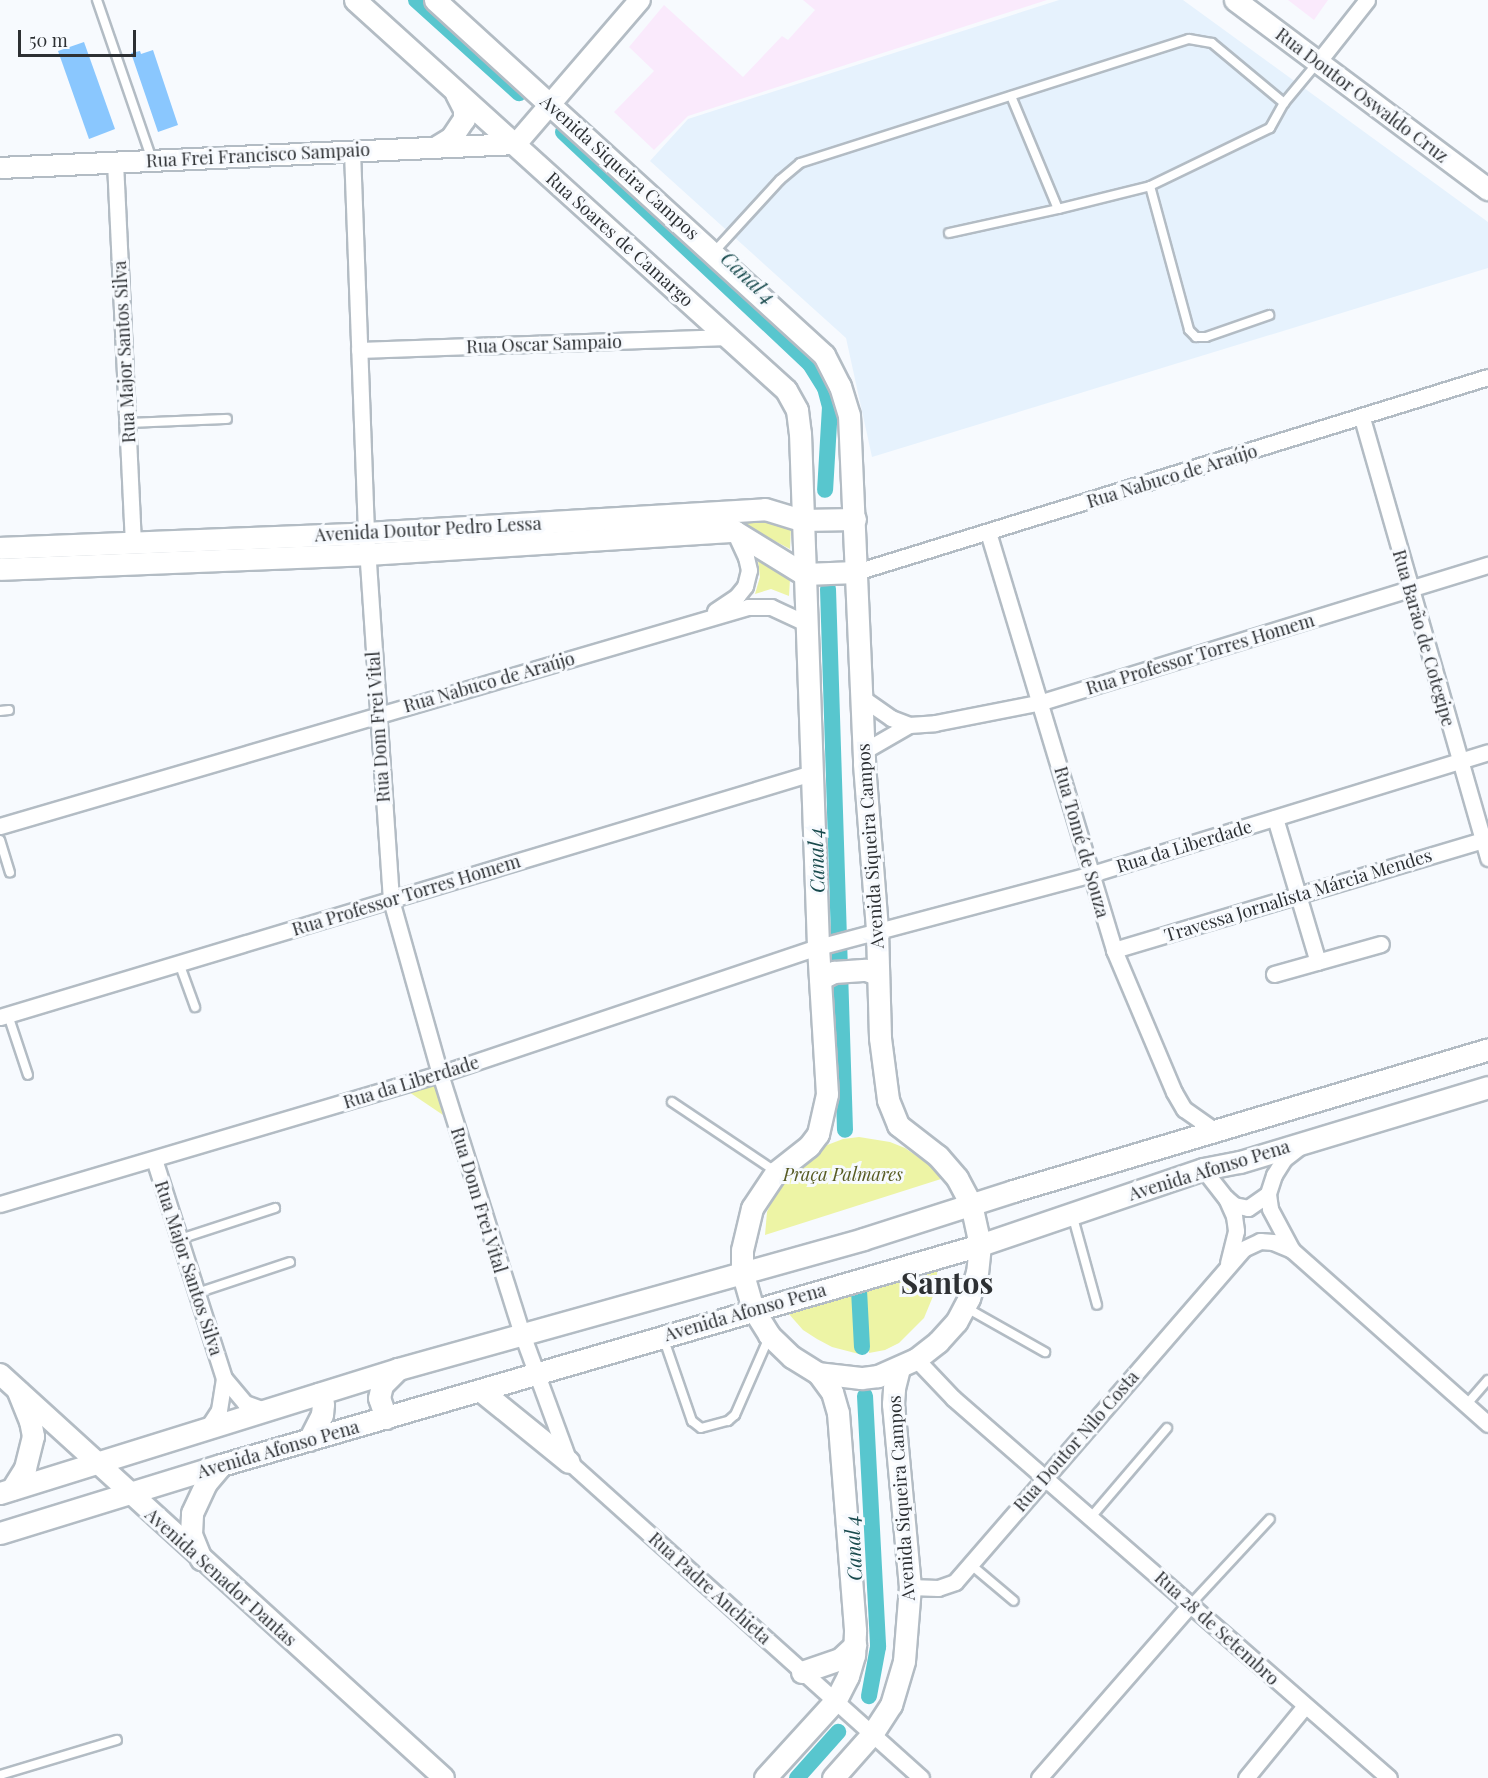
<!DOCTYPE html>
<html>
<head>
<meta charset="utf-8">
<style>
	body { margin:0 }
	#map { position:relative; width:1488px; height:1778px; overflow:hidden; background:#f7fafe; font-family:"Playfair Display",serif }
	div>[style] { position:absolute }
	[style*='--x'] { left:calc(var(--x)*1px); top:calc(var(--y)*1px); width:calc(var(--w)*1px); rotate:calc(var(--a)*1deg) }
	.built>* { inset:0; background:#e6f2fd }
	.education>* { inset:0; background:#faeafc }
	.green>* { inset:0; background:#edf4a5 }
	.canal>* { height:16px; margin:-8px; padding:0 8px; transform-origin:8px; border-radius:8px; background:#58c6ce }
	.building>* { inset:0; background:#8ac7fe }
	.roads { filter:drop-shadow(2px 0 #b3bcc4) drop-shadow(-2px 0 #b3bcc4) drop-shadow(0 2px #b3bcc4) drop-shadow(0 -2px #b3bcc4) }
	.service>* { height:8px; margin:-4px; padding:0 4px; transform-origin:4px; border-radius:4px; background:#fff }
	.minor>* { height:15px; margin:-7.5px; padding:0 7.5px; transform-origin:7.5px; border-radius:7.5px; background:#fff }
	.tertiary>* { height:20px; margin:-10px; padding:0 10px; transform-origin:10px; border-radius:10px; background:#fff }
	.secondary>* { height:21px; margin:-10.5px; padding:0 10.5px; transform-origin:10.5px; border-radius:10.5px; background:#fff }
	span { translate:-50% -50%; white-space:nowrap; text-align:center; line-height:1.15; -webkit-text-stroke:6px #f7fafe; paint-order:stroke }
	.street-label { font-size:18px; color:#2d3033 }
	.park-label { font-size:18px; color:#575b23; font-style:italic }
	.water-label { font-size:20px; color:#17494c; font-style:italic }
	.town-label { font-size:30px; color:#2d3033; font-weight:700 }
	.scale { position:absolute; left:18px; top:30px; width:118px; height:27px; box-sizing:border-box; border:3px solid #2d3033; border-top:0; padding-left:8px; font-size:18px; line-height:21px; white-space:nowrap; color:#2d3033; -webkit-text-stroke:4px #f7fafe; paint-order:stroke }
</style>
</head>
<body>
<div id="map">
	<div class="built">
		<i style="clip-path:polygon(1059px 0,1183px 0,1488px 222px,1488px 268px,872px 457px,846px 338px,650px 161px,688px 119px)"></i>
	</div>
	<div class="education">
		<i style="clip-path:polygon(803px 0,1047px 0,688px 116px,654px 150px,614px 112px,654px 71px,629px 47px,664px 5px,743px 77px,782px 36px,788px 40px,815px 10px)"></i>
		<i style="clip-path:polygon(1288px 0,1328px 0,1314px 20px)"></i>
	</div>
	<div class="green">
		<i style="clip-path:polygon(767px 517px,791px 526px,790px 549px,737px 521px)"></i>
		<i style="clip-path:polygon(758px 561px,790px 579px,789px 596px,771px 589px,755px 594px,760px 577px)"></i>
		<i style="clip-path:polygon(434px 1082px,443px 1115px,406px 1090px)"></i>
		<i style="clip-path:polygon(859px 1137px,890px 1142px,905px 1148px,931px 1166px,941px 1179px,765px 1235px,767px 1212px,780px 1183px,814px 1150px,843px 1139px)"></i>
		<i style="clip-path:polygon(938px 1261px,936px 1289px,924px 1318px,899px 1343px,885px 1350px,869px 1353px,865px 1283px)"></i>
		<i style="clip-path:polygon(855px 1285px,859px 1354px,832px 1347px,817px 1339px,803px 1330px,781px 1305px)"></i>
	</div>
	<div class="canal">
		<i style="--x:416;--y:0;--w:139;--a:42.1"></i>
		<i style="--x:563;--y:132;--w:339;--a:43.2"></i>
		<i style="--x:810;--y:364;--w:28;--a:58"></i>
		<i style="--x:825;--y:388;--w:20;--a:75"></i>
		<i style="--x:830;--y:407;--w:83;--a:93.4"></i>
		<i style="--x:828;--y:589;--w:541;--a:88.2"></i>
		<i style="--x:859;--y:1290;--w:57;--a:87"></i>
		<i style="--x:865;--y:1396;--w:251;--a:87"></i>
		<i style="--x:878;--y:1647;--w:50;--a:100.4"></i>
		<i style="--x:797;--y:1778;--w:62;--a:-48.3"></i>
	</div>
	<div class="building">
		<i style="clip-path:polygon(84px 42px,115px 129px,89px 139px,58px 51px)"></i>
		<i style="clip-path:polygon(153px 50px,178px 125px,158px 132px,131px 53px,140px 51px,141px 54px)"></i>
	</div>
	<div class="roads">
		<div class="service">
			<i style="--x:97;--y:0;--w:169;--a:71"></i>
			<i style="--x:1011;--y:96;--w:122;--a:67.4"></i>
			<i style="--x:1058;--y:209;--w:95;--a:-14"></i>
			<i style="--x:1150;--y:186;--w:133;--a:-25.8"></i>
			<i style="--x:1270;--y:128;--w:29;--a:-61"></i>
			<i style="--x:1284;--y:103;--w:53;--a:-50.3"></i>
			<i style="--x:1150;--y:186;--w:149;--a:74.8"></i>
			<i style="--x:1189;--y:330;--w:10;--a:45"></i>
			<i style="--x:1196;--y:337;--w:10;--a:0"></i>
			<i style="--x:1206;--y:337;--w:67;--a:-19.2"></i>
			<i style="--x:949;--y:233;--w:112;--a:-12.4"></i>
			<i style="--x:714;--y:252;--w:98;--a:-47.5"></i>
			<i style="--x:780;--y:180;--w:26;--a:-40"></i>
			<i style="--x:800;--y:163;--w:408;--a:-17.7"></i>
			<i style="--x:1189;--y:39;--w:23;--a:10"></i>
			<i style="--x:1212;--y:43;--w:94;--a:39.8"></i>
			<i style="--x:127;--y:423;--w:100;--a:-2.3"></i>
			<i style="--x:0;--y:711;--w:9;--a:-6"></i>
			<i style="--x:0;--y:840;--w:34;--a:73"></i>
			<i style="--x:179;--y:963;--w:47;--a:70"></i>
			<i style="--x:8;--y:1015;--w:63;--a:71.6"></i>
			<i style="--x:672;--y:1102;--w:124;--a:33.8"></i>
			<i style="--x:1072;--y:1214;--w:94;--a:74.6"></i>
			<i style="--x:180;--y:1239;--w:100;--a:-18.1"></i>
			<i style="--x:197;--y:1293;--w:98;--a:-18.4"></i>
			<i style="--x:965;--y:1307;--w:92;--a:29.4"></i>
			<i style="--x:663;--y:1337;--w:89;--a:71"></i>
			<i style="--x:692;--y:1421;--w:11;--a:38"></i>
			<i style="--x:701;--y:1428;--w:28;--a:-15"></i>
			<i style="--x:728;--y:1421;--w:9;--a:-41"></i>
			<i style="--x:735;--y:1415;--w:85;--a:-66.4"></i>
			<i style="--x:1466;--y:1405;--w:33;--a:-49"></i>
			<i style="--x:1091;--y:1517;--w:117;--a:-49.5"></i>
			<i style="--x:970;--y:1564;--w:57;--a:40.1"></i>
			<i style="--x:1190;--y:1605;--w:117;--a:-47.1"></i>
			<i style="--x:0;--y:1775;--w:122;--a:-16.7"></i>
		</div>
		<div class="minor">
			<i style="--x:1318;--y:62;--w:79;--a:-51.7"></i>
			<i style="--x:352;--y:151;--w:382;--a:87.9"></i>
			<i style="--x:366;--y:533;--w:368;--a:86.1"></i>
			<i style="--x:391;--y:900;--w:181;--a:74.3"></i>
			<i style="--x:440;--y:1074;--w:273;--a:72.5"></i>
			<i style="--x:522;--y:1334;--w:136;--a:69.8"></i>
			<i style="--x:569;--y:1462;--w:473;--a:41.9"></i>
			<i style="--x:115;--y:162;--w:381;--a:87.3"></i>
			<i style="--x:359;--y:350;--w:369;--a:-2"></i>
			<i style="--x:1362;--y:418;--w:458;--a:74"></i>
			<i style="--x:988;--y:532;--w:437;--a:73.2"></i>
			<i style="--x:1114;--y:950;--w:154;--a:67.1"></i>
			<i style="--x:1174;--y:1092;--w:20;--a:60"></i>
			<i style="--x:1184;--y:1109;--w:39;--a:35"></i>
			<i style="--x:856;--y:572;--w:661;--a:-17.15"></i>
			<i style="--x:715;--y:611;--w:27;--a:-34"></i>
			<i style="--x:737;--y:596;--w:13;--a:-51"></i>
			<i style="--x:745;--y:586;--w:16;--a:-76"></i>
			<i style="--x:749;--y:570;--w:13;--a:-103"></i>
			<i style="--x:746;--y:557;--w:26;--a:-115"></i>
			<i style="--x:861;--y:697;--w:37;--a:35"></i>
			<i style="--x:891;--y:718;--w:19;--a:21"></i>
			<i style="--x:864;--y:751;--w:52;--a:-30"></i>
			<i style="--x:909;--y:725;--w:26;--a:-4"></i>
			<i style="--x:935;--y:723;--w:109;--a:-11.1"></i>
			<i style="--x:1042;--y:702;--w:467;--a:-17.1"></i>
			<i style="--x:1275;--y:818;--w:150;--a:73.4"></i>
			<i style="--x:0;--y:826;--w:779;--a:-16.32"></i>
			<i style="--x:748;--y:607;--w:23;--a:0"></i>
			<i style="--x:771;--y:607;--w:38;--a:25"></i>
			<i style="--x:1114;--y:950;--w:385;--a:-16.6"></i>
			<i style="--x:1274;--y:974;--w:111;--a:-15.7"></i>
			<i style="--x:0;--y:1017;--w:848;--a:-16.73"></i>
			<i style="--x:1298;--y:1148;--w:18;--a:142"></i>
			<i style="--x:1284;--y:1159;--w:19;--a:122"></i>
			<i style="--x:1274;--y:1175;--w:20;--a:108"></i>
			<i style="--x:1268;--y:1194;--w:15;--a:82"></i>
			<i style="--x:1270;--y:1209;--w:47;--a:61.8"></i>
			<i style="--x:1292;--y:1250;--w:262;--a:41.6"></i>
			<i style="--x:154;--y:1159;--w:230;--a:72.3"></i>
			<i style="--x:224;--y:1378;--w:33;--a:50"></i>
			<i style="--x:245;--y:1403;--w:20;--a:20"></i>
			<i style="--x:1203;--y:1169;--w:37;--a:52"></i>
			<i style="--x:1226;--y:1198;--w:20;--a:66"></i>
			<i style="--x:1234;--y:1216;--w:15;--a:82"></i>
			<i style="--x:1236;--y:1231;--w:33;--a:104"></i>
			<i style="--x:1226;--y:1198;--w:11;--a:41"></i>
			<i style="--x:1234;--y:1205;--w:14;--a:12"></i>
			<i style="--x:1248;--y:1208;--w:24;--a:-35"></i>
			<i style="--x:0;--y:1204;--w:459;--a:-16.5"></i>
			<i style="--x:440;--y:1074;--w:399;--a:-18.6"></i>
			<i style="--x:818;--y:947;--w:284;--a:-14.9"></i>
			<i style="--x:1092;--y:874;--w:414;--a:-17.1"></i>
			<i style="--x:916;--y:1359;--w:54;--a:46.5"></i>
			<i style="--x:953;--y:1398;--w:578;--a:41.07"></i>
			<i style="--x:208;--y:1427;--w:20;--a:-57"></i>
			<i style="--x:219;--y:1410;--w:32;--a:-81"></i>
			<i style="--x:910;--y:1587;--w:28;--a:2"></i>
			<i style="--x:938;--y:1588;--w:18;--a:-19"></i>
			<i style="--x:955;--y:1582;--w:440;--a:-49.1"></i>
			<i style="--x:1243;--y:1249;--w:19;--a:-25"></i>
			<i style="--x:1260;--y:1241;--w:13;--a:4"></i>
			<i style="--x:1273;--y:1242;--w:21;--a:23"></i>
			<i style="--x:1039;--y:1778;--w:230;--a:-48.9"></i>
			<i style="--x:1246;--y:1778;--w:93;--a:-50.7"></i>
		</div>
		<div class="tertiary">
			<i style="--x:0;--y:168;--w:517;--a:-2.66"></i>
			<i style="--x:516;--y:144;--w:190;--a:-49.3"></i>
			<i style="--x:0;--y:1374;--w:600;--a:42.3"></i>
		</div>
		<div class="secondary">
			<i style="--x:355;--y:0;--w:581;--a:42.14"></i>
			<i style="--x:786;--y:390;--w:23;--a:61"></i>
			<i style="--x:797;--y:410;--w:23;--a:83"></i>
			<i style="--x:800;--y:433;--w:514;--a:87.99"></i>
			<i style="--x:818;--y:947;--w:147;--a:86.5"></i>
			<i style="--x:827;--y:1094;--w:41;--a:102.7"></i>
			<i style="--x:818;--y:1134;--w:15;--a:127"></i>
			<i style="--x:809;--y:1146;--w:42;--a:141.8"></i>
			<i style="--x:776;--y:1172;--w:43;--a:123.7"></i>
			<i style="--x:752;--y:1208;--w:43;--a:103.4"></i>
			<i style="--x:742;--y:1250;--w:21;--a:90"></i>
			<i style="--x:742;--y:1271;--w:40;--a:74"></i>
			<i style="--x:753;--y:1309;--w:31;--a:58"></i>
			<i style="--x:769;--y:1335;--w:32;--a:44"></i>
			<i style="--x:792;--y:1357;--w:31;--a:32"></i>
			<i style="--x:818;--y:1373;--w:24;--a:54"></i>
			<i style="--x:832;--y:1392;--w:22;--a:74"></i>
			<i style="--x:838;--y:1413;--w:219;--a:85.5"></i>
			<i style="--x:855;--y:1631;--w:24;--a:92"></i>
			<i style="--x:854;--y:1655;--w:22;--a:106"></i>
			<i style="--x:848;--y:1676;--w:28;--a:117"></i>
			<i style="--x:835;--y:1701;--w:104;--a:132.3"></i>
			<i style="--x:435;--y:0;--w:527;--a:42.38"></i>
			<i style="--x:824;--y:355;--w:35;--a:63"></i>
			<i style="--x:840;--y:386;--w:30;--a:73"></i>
			<i style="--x:849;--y:415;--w:349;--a:87.5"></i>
			<i style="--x:864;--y:764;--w:167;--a:85.5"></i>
			<i style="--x:877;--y:930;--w:108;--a:88.4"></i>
			<i style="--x:880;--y:1038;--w:63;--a:82.6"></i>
			<i style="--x:888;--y:1100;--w:27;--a:68"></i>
			<i style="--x:898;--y:1125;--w:51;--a:37.8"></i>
			<i style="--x:938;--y:1156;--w:29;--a:49"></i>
			<i style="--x:957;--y:1178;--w:30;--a:62"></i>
			<i style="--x:971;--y:1204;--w:42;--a:77.6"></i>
			<i style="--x:980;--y:1245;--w:27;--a:96"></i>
			<i style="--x:977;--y:1272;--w:27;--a:107"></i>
			<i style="--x:969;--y:1298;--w:27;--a:118"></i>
			<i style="--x:956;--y:1322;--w:27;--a:132"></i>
			<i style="--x:938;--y:1342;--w:28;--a:142"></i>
			<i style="--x:916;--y:1359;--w:42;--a:155.9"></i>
			<i style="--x:878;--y:1376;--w:17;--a:173"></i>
			<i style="--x:861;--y:1378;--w:43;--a:-173.4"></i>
			<i style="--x:1235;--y:0;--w:316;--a:36.8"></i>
			<i style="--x:438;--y:146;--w:15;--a:-32"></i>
			<i style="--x:451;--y:138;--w:23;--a:-56"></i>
			<i style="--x:464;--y:119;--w:10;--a:-90"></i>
			<i style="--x:464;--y:109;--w:18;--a:-117"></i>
			<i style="--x:0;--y:548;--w:366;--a:-2.3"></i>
			<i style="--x:366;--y:533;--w:400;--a:-3.4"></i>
			<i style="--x:765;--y:509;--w:39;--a:17"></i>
			<i style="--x:802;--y:520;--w:53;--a:-1.1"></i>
			<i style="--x:0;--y:569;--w:367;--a:-2.3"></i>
			<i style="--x:367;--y:554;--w:368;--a:-3.6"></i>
			<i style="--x:734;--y:531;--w:82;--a:31.6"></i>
			<i style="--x:804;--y:574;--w:52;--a:-2.2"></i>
			<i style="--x:820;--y:979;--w:16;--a:-27"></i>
			<i style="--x:834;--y:972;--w:32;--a:-4"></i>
			<i style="--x:866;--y:970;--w:12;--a:20"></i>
			<i style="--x:480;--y:1390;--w:114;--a:39"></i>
			<i style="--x:386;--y:1418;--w:21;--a:-109"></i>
			<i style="--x:379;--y:1398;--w:13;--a:-77"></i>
			<i style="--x:382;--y:1385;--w:23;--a:-45"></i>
			<i style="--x:309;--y:1440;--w:28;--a:-63"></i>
			<i style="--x:322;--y:1415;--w:11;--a:-85"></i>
			<i style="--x:323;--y:1404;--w:11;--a:-112"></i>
			<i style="--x:12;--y:1489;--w:25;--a:-58"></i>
			<i style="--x:25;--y:1468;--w:33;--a:-76"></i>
			<i style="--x:33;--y:1436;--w:15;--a:-101"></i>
			<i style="--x:30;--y:1421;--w:32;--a:-112"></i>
			<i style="--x:0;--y:1493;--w:417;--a:-17.3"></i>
			<i style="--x:398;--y:1369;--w:483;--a:-15.6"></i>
			<i style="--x:863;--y:1239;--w:157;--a:-17.7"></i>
			<i style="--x:1013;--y:1191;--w:496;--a:-16.6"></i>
			<i style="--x:0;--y:1533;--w:231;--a:-17.1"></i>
			<i style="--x:221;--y:1465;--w:790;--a:-16.16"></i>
			<i style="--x:980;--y:1245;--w:236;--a:-18.8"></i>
			<i style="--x:1203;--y:1169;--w:38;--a:-11"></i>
			<i style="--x:1240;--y:1162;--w:259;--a:-16.8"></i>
			<i style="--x:201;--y:1559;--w:27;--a:-112"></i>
			<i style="--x:191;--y:1534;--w:21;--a:-87"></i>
			<i style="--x:192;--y:1513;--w:33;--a:-65"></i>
			<i style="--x:206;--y:1483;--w:23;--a:-50"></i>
			<i style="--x:802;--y:1672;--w:40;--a:-18.9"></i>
			<i style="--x:840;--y:1659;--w:21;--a:-43"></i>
			<i style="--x:833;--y:1778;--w:59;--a:-48.4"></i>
			<i style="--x:872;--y:1734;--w:35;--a:-57"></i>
			<i style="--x:891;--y:1705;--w:46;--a:-73.5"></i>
			<i style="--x:904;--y:1661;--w:74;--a:-85.4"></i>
			<i style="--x:910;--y:1587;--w:184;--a:-95.3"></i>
			<i style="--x:893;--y:1404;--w:16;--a:-86"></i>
			<i style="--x:894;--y:1388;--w:21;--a:-76"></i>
		</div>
	</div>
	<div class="street-label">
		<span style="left:1362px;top:95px;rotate:37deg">Rua Doutor Oswaldo Cruz</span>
		<span style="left:258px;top:155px;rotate:-3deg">Rua Frei Francisco Sampaio</span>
		<span style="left:620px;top:167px;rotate:42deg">Avenida Siqueira Campos</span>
		<span style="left:620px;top:239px;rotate:42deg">Rua Soares de Camargo</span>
		<span style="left:544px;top:344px;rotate:-2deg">Rua Oscar Sampaio</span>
		<span style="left:124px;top:352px;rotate:-93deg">Rua Major Santos Silva</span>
		<span style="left:1172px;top:476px;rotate:-17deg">Rua Nabuco de Araújo</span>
		<span style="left:428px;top:529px;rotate:-3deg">Avenida Doutor Pedro Lessa</span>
		<span style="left:1424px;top:638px;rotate:74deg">Rua Barão de Cotegipe</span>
		<span style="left:1200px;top:654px;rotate:-17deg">Rua Professor Torres Homem</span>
		<span style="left:489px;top:682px;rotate:-16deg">Rua Nabuco de Araújo</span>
		<span style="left:378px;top:727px;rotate:-94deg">Rua Dom Frei Vital</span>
		<span style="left:1082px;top:842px;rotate:74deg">Rua Tomé de Souza</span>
		<span style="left:870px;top:846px;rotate:-94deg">Avenida Siqueira Campos</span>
		<span style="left:1184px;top:846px;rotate:-17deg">Rua da Liberdade</span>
		<span style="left:406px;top:895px;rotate:-17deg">Rua Professor Torres Homem</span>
		<span style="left:1298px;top:895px;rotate:-17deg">Travessa Jornalista Márcia Mendes</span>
		<span style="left:411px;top:1082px;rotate:-17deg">Rua da Liberdade</span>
		<span style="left:1209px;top:1170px;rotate:-17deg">Avenida Afonso Pena</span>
		<span style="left:479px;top:1200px;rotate:73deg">Rua Dom Frei Vital</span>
		<span style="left:189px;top:1268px;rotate:72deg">Rua Major Santos Silva</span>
		<span style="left:745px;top:1312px;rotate:-16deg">Avenida Afonso Pena</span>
		<span style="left:1076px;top:1441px;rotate:-49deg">Rua Doutor Nilo Costa</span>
		<span style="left:278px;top:1449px;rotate:-16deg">Avenida Afonso Pena</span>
		<span style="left:901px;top:1498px;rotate:-94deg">Avenida Siqueira Campos</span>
		<span style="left:221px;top:1577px;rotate:42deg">Avenida Senador Dantas</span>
		<span style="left:710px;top:1588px;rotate:42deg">Rua Padre Anchieta</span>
		<span style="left:1217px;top:1628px;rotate:42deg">Rua 28 de Setembro</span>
	</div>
	<div class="park-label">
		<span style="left:843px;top:1174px">Praça Palmares</span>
	</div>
	<div class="water-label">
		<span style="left:749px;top:277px;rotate:43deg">Canal 4</span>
		<span style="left:815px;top:860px;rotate:-92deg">Canal 4</span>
		<span style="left:852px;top:1548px;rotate:-93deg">Canal 4</span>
	</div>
	<div class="town-label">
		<span style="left:947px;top:1282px">Santos</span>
	</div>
	<div class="scale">50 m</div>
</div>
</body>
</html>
